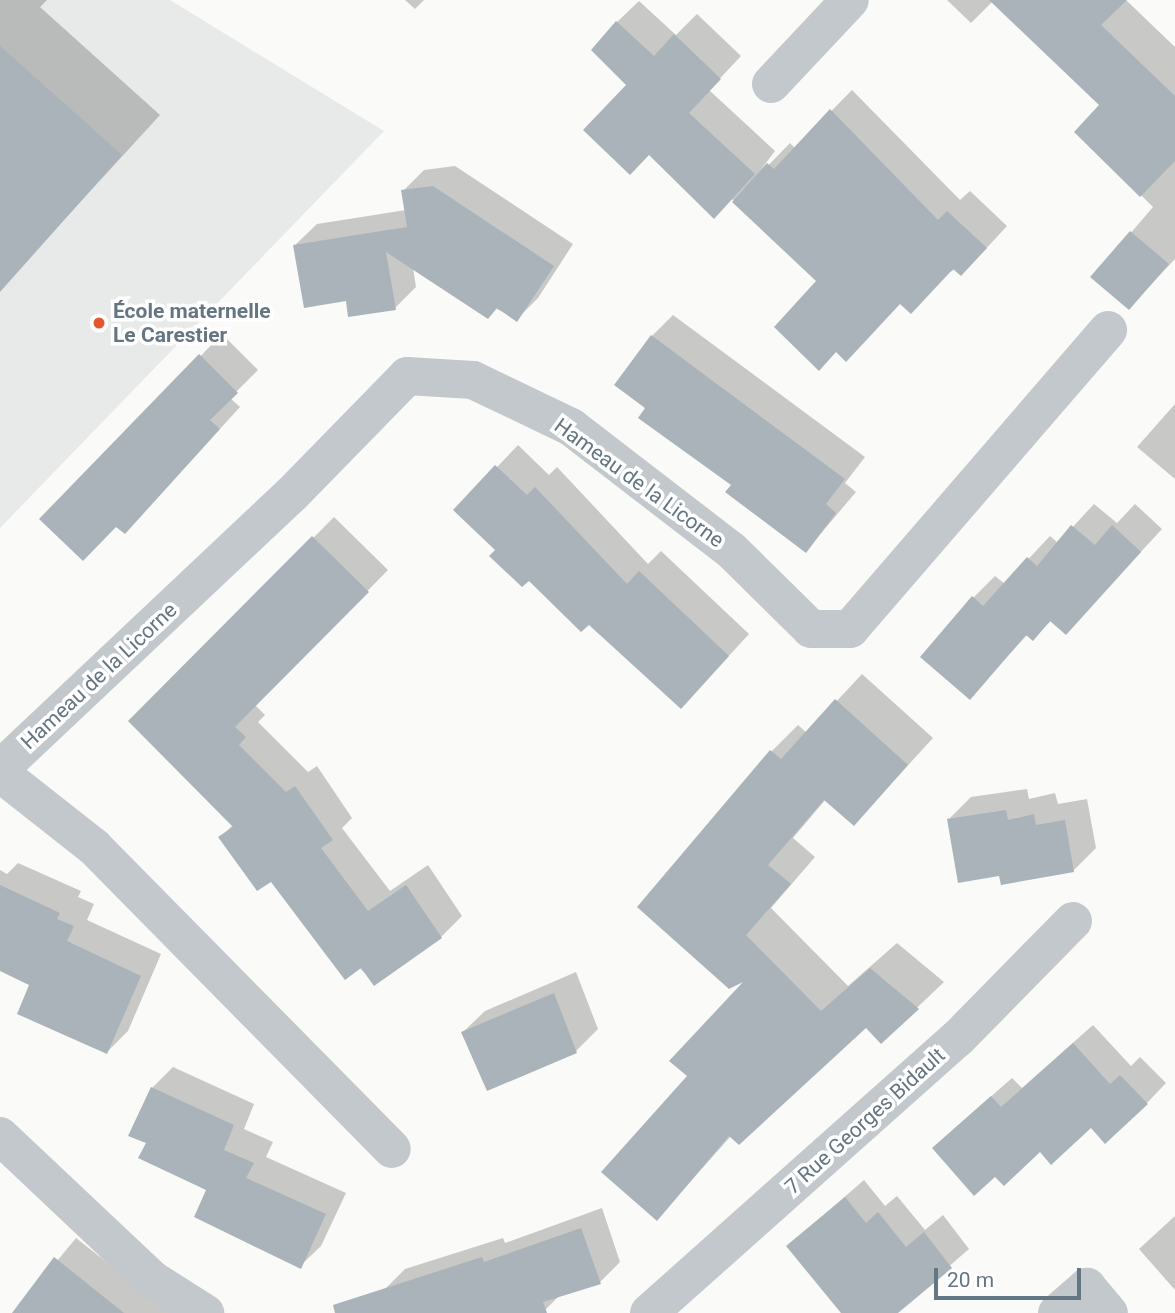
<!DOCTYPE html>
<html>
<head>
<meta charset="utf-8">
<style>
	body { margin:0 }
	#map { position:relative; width:1175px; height:1313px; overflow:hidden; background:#fafaf8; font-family:Roboto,sans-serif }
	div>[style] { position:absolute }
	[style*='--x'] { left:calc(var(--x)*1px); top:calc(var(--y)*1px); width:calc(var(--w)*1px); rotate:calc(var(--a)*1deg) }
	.built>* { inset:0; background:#e8e9e9 }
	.shadow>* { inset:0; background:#0003 }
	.building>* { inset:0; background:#aab3b9 }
	.street>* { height:38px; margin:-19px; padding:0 19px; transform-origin:19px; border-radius:19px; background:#c3c8cc }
	.dots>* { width:19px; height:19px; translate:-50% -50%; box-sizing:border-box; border:4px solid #fff; border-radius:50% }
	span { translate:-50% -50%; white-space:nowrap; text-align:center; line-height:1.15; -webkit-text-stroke:7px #fff; paint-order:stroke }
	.poi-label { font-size:21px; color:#657683; font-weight:700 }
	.left { translate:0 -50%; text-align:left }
	.street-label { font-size:21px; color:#657683 }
	.scale { position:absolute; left:934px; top:1268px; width:147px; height:32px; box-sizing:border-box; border:4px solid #657683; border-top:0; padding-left:9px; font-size:21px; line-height:24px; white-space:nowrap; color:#657683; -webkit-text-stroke:5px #fff; paint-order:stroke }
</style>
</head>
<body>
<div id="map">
	<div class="built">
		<i style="clip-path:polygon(0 0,170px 0,384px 131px,0 528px)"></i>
	</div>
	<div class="shadow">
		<i style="clip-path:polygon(0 0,47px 0,40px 7px,160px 115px,18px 270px,0 254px)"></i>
		<i style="clip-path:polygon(405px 0,424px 0,415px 9px)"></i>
		<i style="clip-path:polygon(947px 0,1126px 0,1175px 47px,1175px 259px,1129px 308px,1093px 277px,1153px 207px,1077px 132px,1102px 105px,993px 1px,971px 23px)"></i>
		<i style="clip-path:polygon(639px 1px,676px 35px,697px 14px,741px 56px,709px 90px,775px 151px,750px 184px,790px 143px,795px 148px,852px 90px,960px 200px,970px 191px,1007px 226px,982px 253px,900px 302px,819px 281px,732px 199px,628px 85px,617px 22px)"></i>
		<i style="clip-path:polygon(455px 166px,573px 244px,538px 298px,517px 319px,413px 268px,416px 287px,395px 308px,347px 299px,295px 245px,317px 224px,406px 210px,403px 191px,424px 170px)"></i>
		<i style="clip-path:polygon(673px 315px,865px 457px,845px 483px,856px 492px,806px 551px,648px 407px,652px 336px)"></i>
		<i style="clip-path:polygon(222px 334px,258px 370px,230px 398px,240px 407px,146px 510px,116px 525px,42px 519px)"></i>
		<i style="clip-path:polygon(1175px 404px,1175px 479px,1137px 447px)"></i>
		<i style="clip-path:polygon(518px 445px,549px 475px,557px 467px,648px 564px,661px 551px,749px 634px,702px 685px,589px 623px,456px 510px)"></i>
		<i style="clip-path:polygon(1094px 504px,1117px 523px,1135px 504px,1162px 529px,1066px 633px,1052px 620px,1033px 638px,1028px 634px,970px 697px,973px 598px,995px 576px,1005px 584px,1050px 536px,1058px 543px)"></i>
		<i style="clip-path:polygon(334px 517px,388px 570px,255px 705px,265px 715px,258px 722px,308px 772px,317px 766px,352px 818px,342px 828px,390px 891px,428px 865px,462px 916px,441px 937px,375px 983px,271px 880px,220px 837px,233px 825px,131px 721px)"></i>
		<i style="clip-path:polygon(862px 674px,933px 738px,854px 824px,826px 799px,793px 838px,815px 857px,771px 908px,848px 986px,897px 943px,944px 982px,881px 1042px,866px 1026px,731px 1136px,657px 1219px,689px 1076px,750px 977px,639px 907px,772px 751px,798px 725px,807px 733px)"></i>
		<i style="clip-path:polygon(1027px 789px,1029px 799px,1055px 793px,1058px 804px,1087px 799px,1096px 848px,1074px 870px,1000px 874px,949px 819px,971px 797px)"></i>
		<i style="clip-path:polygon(18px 863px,81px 891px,78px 897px,94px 904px,87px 920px,161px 954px,128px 1031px,107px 1052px,31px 984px,0 969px,0 870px,7px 874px)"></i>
		<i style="clip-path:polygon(576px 972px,598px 1029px,576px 1051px,488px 1088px,463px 1032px,485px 1011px)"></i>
		<i style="clip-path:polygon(1093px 1025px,1131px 1066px,1140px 1057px,1166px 1083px,1147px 1103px,1040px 1149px,954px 1129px,1012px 1078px,1022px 1088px)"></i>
		<i style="clip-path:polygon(173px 1067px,254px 1104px,244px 1129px,273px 1142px,266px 1157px,346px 1193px,321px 1246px,300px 1266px,148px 1142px,152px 1088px)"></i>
		<i style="clip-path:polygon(864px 1180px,885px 1206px,897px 1196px,925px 1230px,943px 1215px,969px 1249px,895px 1313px,844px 1313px,788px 1246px)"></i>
		<i style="clip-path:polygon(602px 1208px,620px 1262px,600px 1282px,560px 1295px,545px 1310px,383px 1313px,385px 1289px,405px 1269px,503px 1238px,505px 1243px)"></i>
		<i style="clip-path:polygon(1175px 1216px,1175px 1290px,1139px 1249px)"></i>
		<i style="clip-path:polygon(76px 1238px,171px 1313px,14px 1313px)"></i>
	</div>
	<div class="building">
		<i style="clip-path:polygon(989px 0,1127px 0,1101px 25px,1175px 96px,1175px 161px,1140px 197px,1074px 132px,1099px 105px)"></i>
		<i style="clip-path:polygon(616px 21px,654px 56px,674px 34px,721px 79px,689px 113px,755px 174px,714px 219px,649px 155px,630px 175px,583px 130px,626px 85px,591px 50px)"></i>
		<i style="clip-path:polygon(0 46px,122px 155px,0 292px)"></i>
		<i style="clip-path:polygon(830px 109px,938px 220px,947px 211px,987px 248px,961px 276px,953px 269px,911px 314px,900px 304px,846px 362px,836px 352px,819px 371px,774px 327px,816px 281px,732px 202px,767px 163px,774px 169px)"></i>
		<i style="clip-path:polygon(433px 186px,554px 266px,517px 322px,497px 308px,488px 319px,386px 252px,396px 310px,348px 317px,346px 301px,304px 308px,293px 245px,407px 227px,401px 190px)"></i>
		<i style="clip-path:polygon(1130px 231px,1169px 264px,1129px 310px,1090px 277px)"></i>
		<i style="clip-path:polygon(651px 335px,845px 479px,826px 504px,836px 513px,806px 553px,725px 492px,731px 485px,638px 418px,645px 408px,614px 385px)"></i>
		<i style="clip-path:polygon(199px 354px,238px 393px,210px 420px,220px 429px,125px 534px,116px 527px,83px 561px,39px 519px)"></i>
		<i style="clip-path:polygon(495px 465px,527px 495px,535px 487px,627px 584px,639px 571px,729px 656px,681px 709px,589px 625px,581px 632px,529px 581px,522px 587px,489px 556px,495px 550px,453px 510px)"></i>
		<i style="clip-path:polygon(1071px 525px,1095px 545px,1112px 525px,1141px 552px,1066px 635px,1050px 621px,1033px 641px,1026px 635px,970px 700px,920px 657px,972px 596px,983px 606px,1027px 557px,1037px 566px)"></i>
		<i style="clip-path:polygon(312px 536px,369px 592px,235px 727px,246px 737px,239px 745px,286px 792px,295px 786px,333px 840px,321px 848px,368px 911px,406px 885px,442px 938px,374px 986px,361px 968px,345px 980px,271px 882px,257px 891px,218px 837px,233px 827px,128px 721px)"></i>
		<i style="clip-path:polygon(835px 699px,908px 765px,854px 826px,824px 800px,768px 865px,791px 884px,746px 935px,821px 1011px,870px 968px,919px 1009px,881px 1044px,866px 1028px,739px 1145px,729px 1136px,657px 1221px,601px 1172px,687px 1076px,669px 1061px,743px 982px,729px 989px,637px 907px,770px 750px,781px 759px)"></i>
		<i style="clip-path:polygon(1006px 810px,1008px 820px,1034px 814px,1036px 825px,1065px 820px,1074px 872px,1001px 885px,999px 876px,958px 883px,947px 819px)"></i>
		<i style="clip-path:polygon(0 885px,60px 913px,57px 919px,74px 926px,67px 941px,141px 976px,107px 1054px,17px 1014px,29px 985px,0 971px)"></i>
		<i style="clip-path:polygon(554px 993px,577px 1053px,487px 1091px,461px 1032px)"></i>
		<i style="clip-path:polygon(1073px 1043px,1110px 1084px,1120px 1075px,1148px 1104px,1105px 1144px,1091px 1128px,1051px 1165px,1040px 1152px,1004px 1186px,995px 1177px,974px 1196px,932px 1148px,991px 1096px,1001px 1107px)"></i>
		<i style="clip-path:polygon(151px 1087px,234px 1125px,224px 1150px,254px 1163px,246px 1178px,326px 1214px,301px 1269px,194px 1217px,206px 1190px,138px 1158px,146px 1143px,128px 1136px)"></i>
		<i style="clip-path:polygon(845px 1197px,866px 1223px,878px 1212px,906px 1247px,924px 1232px,952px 1268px,898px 1313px,841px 1313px,786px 1246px)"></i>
		<i style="clip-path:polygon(581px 1228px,601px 1284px,543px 1302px,547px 1313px,335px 1313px,333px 1305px,482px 1257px,484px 1262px)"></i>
		<i style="clip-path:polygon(54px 1257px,124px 1313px,12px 1313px)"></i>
	</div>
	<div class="street">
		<i style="--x:771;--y:84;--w:115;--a:-46.8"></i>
		<i style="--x:0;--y:769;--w:401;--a:-43.3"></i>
		<i style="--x:292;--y:494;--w:165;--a:-45.7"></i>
		<i style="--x:407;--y:376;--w:66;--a:3.5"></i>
		<i style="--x:473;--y:380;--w:109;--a:25.6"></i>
		<i style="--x:571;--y:427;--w:202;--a:37.6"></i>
		<i style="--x:731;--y:550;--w:112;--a:44.6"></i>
		<i style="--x:811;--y:629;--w:39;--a:0"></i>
		<i style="--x:850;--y:629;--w:395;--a:-49.2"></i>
		<i style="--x:0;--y:773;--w:120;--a:38.2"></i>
		<i style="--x:94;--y:847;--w:424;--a:45.4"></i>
		<i style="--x:0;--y:1136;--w:210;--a:43.3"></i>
		<i style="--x:153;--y:1280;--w:62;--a:32.4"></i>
		<i style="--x:649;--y:1313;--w:414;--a:-41.7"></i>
		<i style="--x:958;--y:1038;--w:164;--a:-45.5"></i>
		<i style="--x:1057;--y:1313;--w:40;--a:-41"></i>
		<i style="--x:1087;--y:1287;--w:34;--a:50"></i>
	</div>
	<div class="dots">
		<i style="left:99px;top:323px;background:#e4572e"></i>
	</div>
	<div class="poi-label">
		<span class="left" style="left:113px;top:323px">École maternelle<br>Le Carestier</span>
	</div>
	<div class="street-label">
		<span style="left:639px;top:483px;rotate:36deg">Hameau de la Licorne</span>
		<span style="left:99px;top:676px;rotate:-43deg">Hameau de la Licorne</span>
		<span style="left:865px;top:1121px;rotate:-42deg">7 Rue Georges Bidault</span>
	</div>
	<div class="scale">20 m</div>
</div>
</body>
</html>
